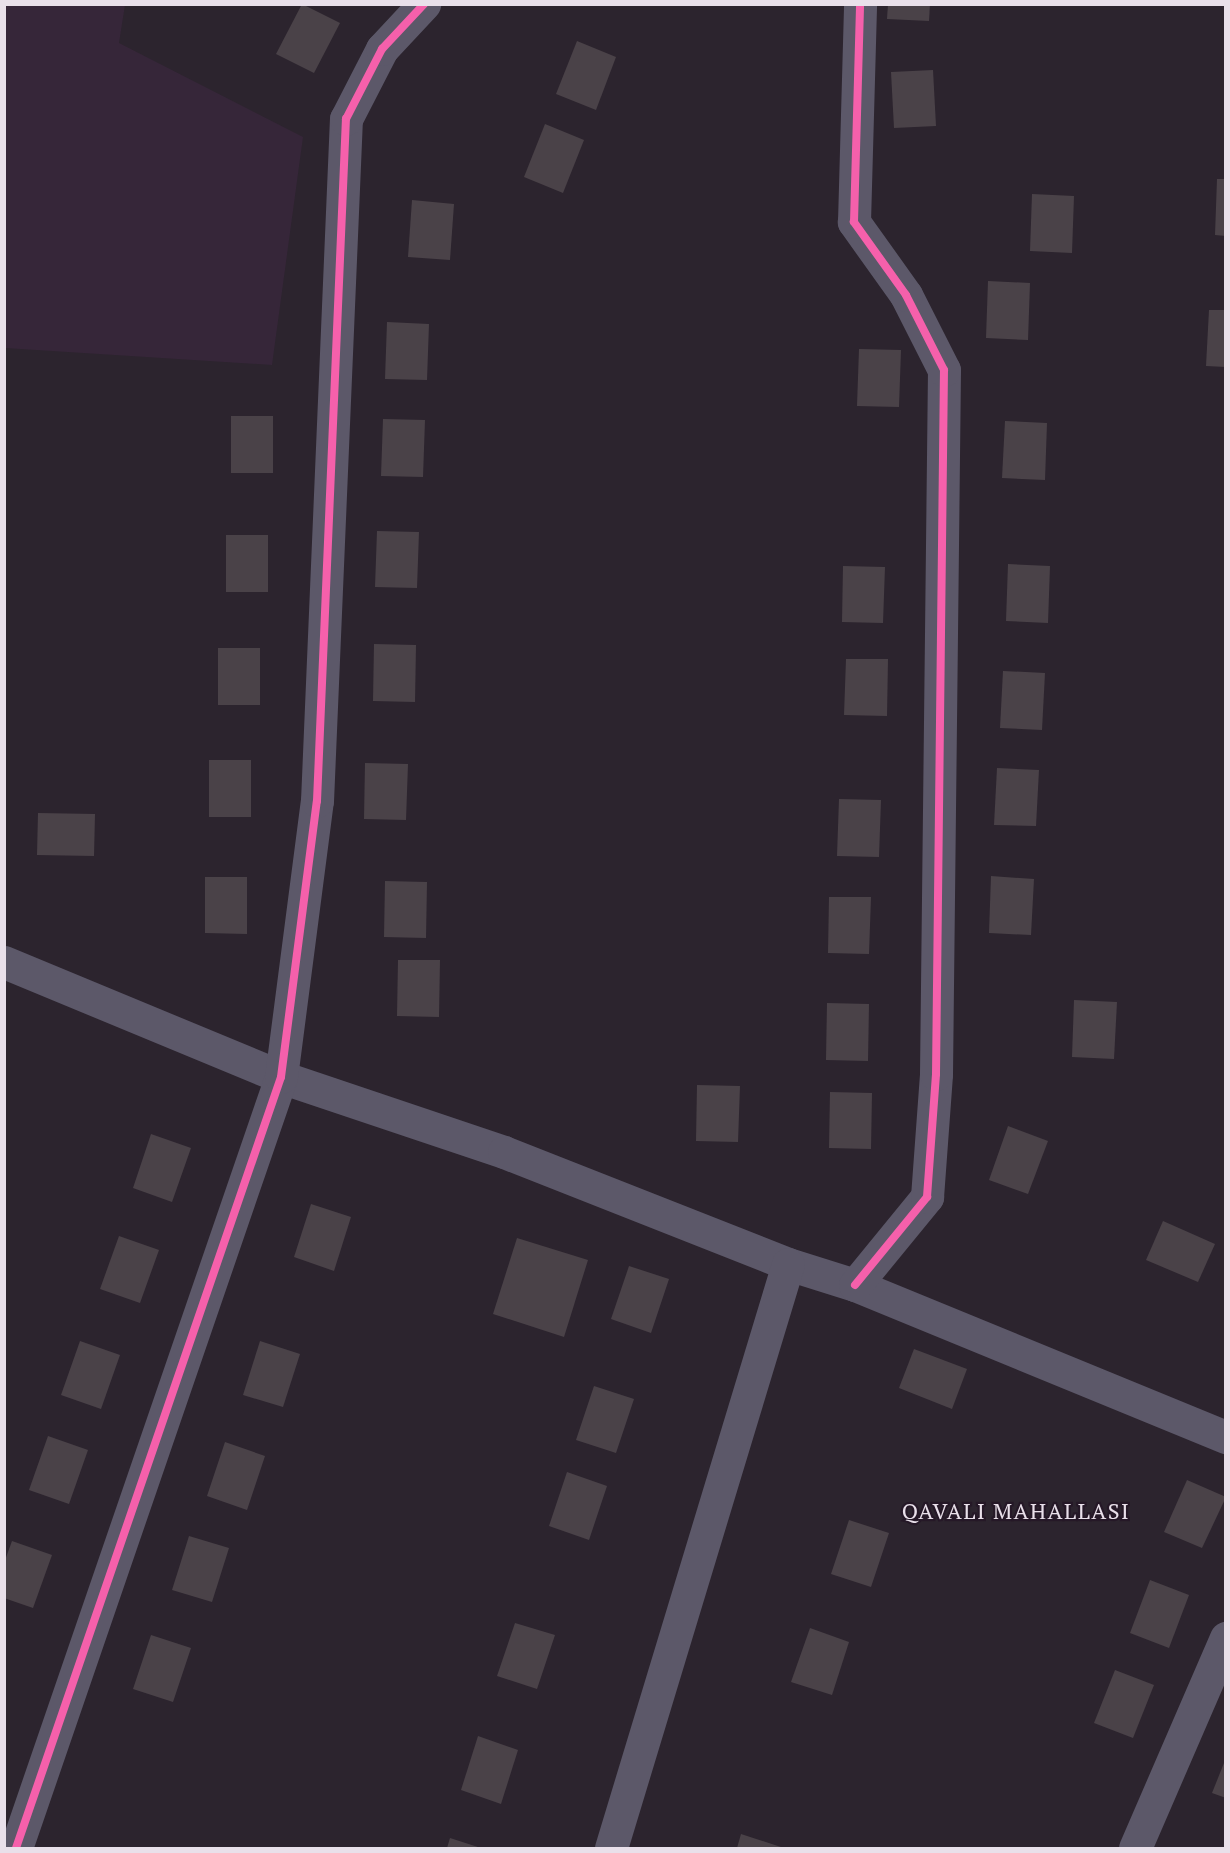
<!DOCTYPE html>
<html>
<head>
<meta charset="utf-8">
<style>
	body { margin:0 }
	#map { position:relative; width:1230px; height:1853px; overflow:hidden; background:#2c242e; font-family:"PT Serif",serif }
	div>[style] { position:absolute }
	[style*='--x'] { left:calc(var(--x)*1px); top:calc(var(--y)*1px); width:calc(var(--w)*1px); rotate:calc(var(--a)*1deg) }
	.built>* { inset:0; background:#362639 }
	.building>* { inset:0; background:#4a4248 }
	.street>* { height:33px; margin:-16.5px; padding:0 16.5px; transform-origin:16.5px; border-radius:16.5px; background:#5c5869 }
	.cycleway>* { height:8px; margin:-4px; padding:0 4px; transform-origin:4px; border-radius:4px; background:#f560ab }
	span { translate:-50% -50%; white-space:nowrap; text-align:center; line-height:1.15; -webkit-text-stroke:4.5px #251827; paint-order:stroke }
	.neighbourhood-label { font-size:22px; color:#e9e0ea; letter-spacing:1.5px }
	.frame { position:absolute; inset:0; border:6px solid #e9e0ea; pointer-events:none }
</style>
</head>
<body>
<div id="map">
	<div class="built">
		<i style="clip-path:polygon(4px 5px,125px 5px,119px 43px,303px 137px,272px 365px,5px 348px)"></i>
	</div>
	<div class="building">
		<i style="clip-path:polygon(302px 4px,340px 23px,314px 73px,276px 54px)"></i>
		<i style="clip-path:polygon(888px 4px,930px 4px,929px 21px,887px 19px)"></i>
		<i style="clip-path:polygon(577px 41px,616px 57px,596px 110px,556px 94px)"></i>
		<i style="clip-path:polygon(933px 70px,936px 126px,894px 128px,891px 72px)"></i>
		<i style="clip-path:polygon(545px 124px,584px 140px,563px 193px,524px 177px)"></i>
		<i style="clip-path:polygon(1217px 179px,1226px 179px,1226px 236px,1215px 235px)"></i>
		<i style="clip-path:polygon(1032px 194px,1074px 196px,1072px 253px,1030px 251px)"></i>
		<i style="clip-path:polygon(412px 200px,454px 204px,450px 260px,408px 257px)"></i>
		<i style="clip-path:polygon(988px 281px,1030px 283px,1028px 340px,986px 338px)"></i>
		<i style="clip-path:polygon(1209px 310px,1226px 310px,1226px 367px,1206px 366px)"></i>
		<i style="clip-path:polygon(387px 322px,429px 324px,427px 380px,385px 379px)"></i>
		<i style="clip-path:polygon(859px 349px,901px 350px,899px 407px,857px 406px)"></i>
		<i style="clip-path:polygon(231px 416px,273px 416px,273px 473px,231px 473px)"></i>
		<i style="clip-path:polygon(383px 419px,425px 420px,423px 477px,381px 476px)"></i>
		<i style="clip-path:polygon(1005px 421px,1047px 423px,1045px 480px,1002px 478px)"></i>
		<i style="clip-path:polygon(377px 531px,419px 532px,417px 588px,375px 587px)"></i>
		<i style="clip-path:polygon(226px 535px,268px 535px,268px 592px,226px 592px)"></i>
		<i style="clip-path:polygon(1008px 564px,1050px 566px,1048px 623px,1006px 621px)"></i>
		<i style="clip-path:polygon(843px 566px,885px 567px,883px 623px,842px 622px)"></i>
		<i style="clip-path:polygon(374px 644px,416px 645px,415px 702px,373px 701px)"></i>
		<i style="clip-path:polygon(218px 648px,260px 648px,260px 705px,218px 705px)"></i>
		<i style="clip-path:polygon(846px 659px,888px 659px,887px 716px,844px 715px)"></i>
		<i style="clip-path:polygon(1003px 671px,1045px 673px,1042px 730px,1000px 728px)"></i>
		<i style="clip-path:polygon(209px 760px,251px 760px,251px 817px,209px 817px)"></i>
		<i style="clip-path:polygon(365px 763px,408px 764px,406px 820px,364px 819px)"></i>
		<i style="clip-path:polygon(997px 768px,1039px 770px,1036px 826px,994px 825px)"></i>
		<i style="clip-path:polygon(839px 799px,881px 800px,879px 857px,837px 856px)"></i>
		<i style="clip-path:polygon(38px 813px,95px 814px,94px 856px,37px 855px)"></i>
		<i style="clip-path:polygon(991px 876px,1034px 879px,1031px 935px,989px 933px)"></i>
		<i style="clip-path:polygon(205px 877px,247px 877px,247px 934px,205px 933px)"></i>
		<i style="clip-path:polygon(385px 881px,427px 882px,426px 938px,384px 937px)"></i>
		<i style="clip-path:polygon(829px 897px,871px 897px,869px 954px,828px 953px)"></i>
		<i style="clip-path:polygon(398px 960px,440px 960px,439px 1017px,397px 1016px)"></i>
		<i style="clip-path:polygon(1074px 1000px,1117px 1002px,1114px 1059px,1072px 1057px)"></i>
		<i style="clip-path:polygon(827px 1003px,869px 1004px,868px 1061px,826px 1060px)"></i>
		<i style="clip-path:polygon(697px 1085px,740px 1086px,738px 1142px,696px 1141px)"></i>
		<i style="clip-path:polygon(830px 1092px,872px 1093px,871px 1149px,829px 1148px)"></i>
		<i style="clip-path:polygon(1008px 1126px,1048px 1141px,1028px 1194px,989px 1180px)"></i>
		<i style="clip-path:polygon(151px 1134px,191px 1148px,172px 1202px,133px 1188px)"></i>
		<i style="clip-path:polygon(311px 1204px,351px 1217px,334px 1271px,294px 1257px)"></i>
		<i style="clip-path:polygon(1163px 1221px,1215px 1244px,1198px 1282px,1146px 1260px)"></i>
		<i style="clip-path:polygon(119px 1236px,159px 1250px,140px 1303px,100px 1289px)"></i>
		<i style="clip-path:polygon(517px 1238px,588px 1260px,564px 1337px,493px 1314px)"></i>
		<i style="clip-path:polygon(629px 1266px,669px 1279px,651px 1333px,611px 1319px)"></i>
		<i style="clip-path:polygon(80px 1341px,120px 1355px,101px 1409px,61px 1395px)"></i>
		<i style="clip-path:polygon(260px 1341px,300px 1354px,283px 1407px,243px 1395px)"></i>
		<i style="clip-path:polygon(914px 1349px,967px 1369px,952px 1409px,899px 1388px)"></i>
		<i style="clip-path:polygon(594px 1386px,634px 1399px,616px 1453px,576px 1440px)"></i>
		<i style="clip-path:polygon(48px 1436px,88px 1450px,69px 1504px,29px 1490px)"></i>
		<i style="clip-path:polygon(225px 1442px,265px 1456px,247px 1510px,207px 1496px)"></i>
		<i style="clip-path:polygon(567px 1472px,607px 1486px,589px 1540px,549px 1526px)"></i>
		<i style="clip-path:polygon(1187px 1480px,1226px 1497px,1202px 1548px,1164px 1532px)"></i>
		<i style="clip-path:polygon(849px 1520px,889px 1533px,871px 1587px,831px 1574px)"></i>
		<i style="clip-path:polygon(189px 1536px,229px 1548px,212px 1602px,172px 1590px)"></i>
		<i style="clip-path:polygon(12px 1541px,52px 1555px,33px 1608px,4px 1598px,4px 1563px)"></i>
		<i style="clip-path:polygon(1150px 1580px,1189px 1595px,1169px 1648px,1130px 1633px)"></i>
		<i style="clip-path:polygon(515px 1623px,555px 1635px,537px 1689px,497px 1676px)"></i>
		<i style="clip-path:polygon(810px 1628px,849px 1642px,832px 1695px,791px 1682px)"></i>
		<i style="clip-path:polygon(151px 1635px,191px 1648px,173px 1702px,133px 1689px)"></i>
		<i style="clip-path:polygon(1115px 1670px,1154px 1685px,1133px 1738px,1094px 1723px)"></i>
		<i style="clip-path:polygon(478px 1736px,518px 1750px,501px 1804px,461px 1790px)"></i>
		<i style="clip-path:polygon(1226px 1758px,1226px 1798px,1212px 1793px)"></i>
		<i style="clip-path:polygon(741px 1834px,784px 1848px,737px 1848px)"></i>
		<i style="clip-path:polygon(450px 1838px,481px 1848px,447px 1848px)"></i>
	</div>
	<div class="street">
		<i style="--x:4;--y:962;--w:300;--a:22.5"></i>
		<i style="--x:281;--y:1077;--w:235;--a:18.6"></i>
		<i style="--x:504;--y:1152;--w:305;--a:21.5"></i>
		<i style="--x:788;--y:1264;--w:70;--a:17.4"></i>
		<i style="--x:855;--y:1285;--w:401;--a:22.3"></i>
		<i style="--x:855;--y:1285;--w:114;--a:-50.7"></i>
		<i style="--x:927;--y:1197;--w:123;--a:-85.8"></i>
		<i style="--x:936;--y:1074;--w:704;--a:-89.35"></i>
		<i style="--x:944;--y:370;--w:84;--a:-116.9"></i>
		<i style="--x:906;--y:295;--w:90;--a:-125.5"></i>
		<i style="--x:854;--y:222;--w:218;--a:-88.4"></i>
		<i style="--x:16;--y:1848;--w:815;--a:-71.03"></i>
		<i style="--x:281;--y:1077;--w:278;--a:-82.6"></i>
		<i style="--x:317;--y:801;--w:683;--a:-87.57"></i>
		<i style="--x:346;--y:119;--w:79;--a:-62.8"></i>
		<i style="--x:382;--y:49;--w:62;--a:-47"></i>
		<i style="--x:611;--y:1848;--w:610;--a:-73.14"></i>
		<i style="--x:1135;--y:1848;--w:229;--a:-66.6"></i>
	</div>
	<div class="cycleway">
		<i style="--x:855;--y:1285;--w:114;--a:-50.7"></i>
		<i style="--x:927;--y:1197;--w:123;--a:-85.8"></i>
		<i style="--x:936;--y:1074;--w:704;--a:-89.35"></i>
		<i style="--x:944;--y:370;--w:84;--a:-116.9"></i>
		<i style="--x:906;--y:295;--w:90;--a:-125.5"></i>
		<i style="--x:854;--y:222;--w:218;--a:-88.4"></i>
		<i style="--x:16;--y:1848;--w:815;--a:-71.03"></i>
		<i style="--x:281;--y:1077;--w:278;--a:-82.6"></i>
		<i style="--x:317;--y:801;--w:683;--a:-87.57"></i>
		<i style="--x:346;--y:119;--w:79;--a:-62.8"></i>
		<i style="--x:382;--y:49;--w:62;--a:-47"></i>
	</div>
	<div class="neighbourhood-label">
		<span style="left:1016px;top:1511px">QAVALI MAHALLASI</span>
	</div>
	<div class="frame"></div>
</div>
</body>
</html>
